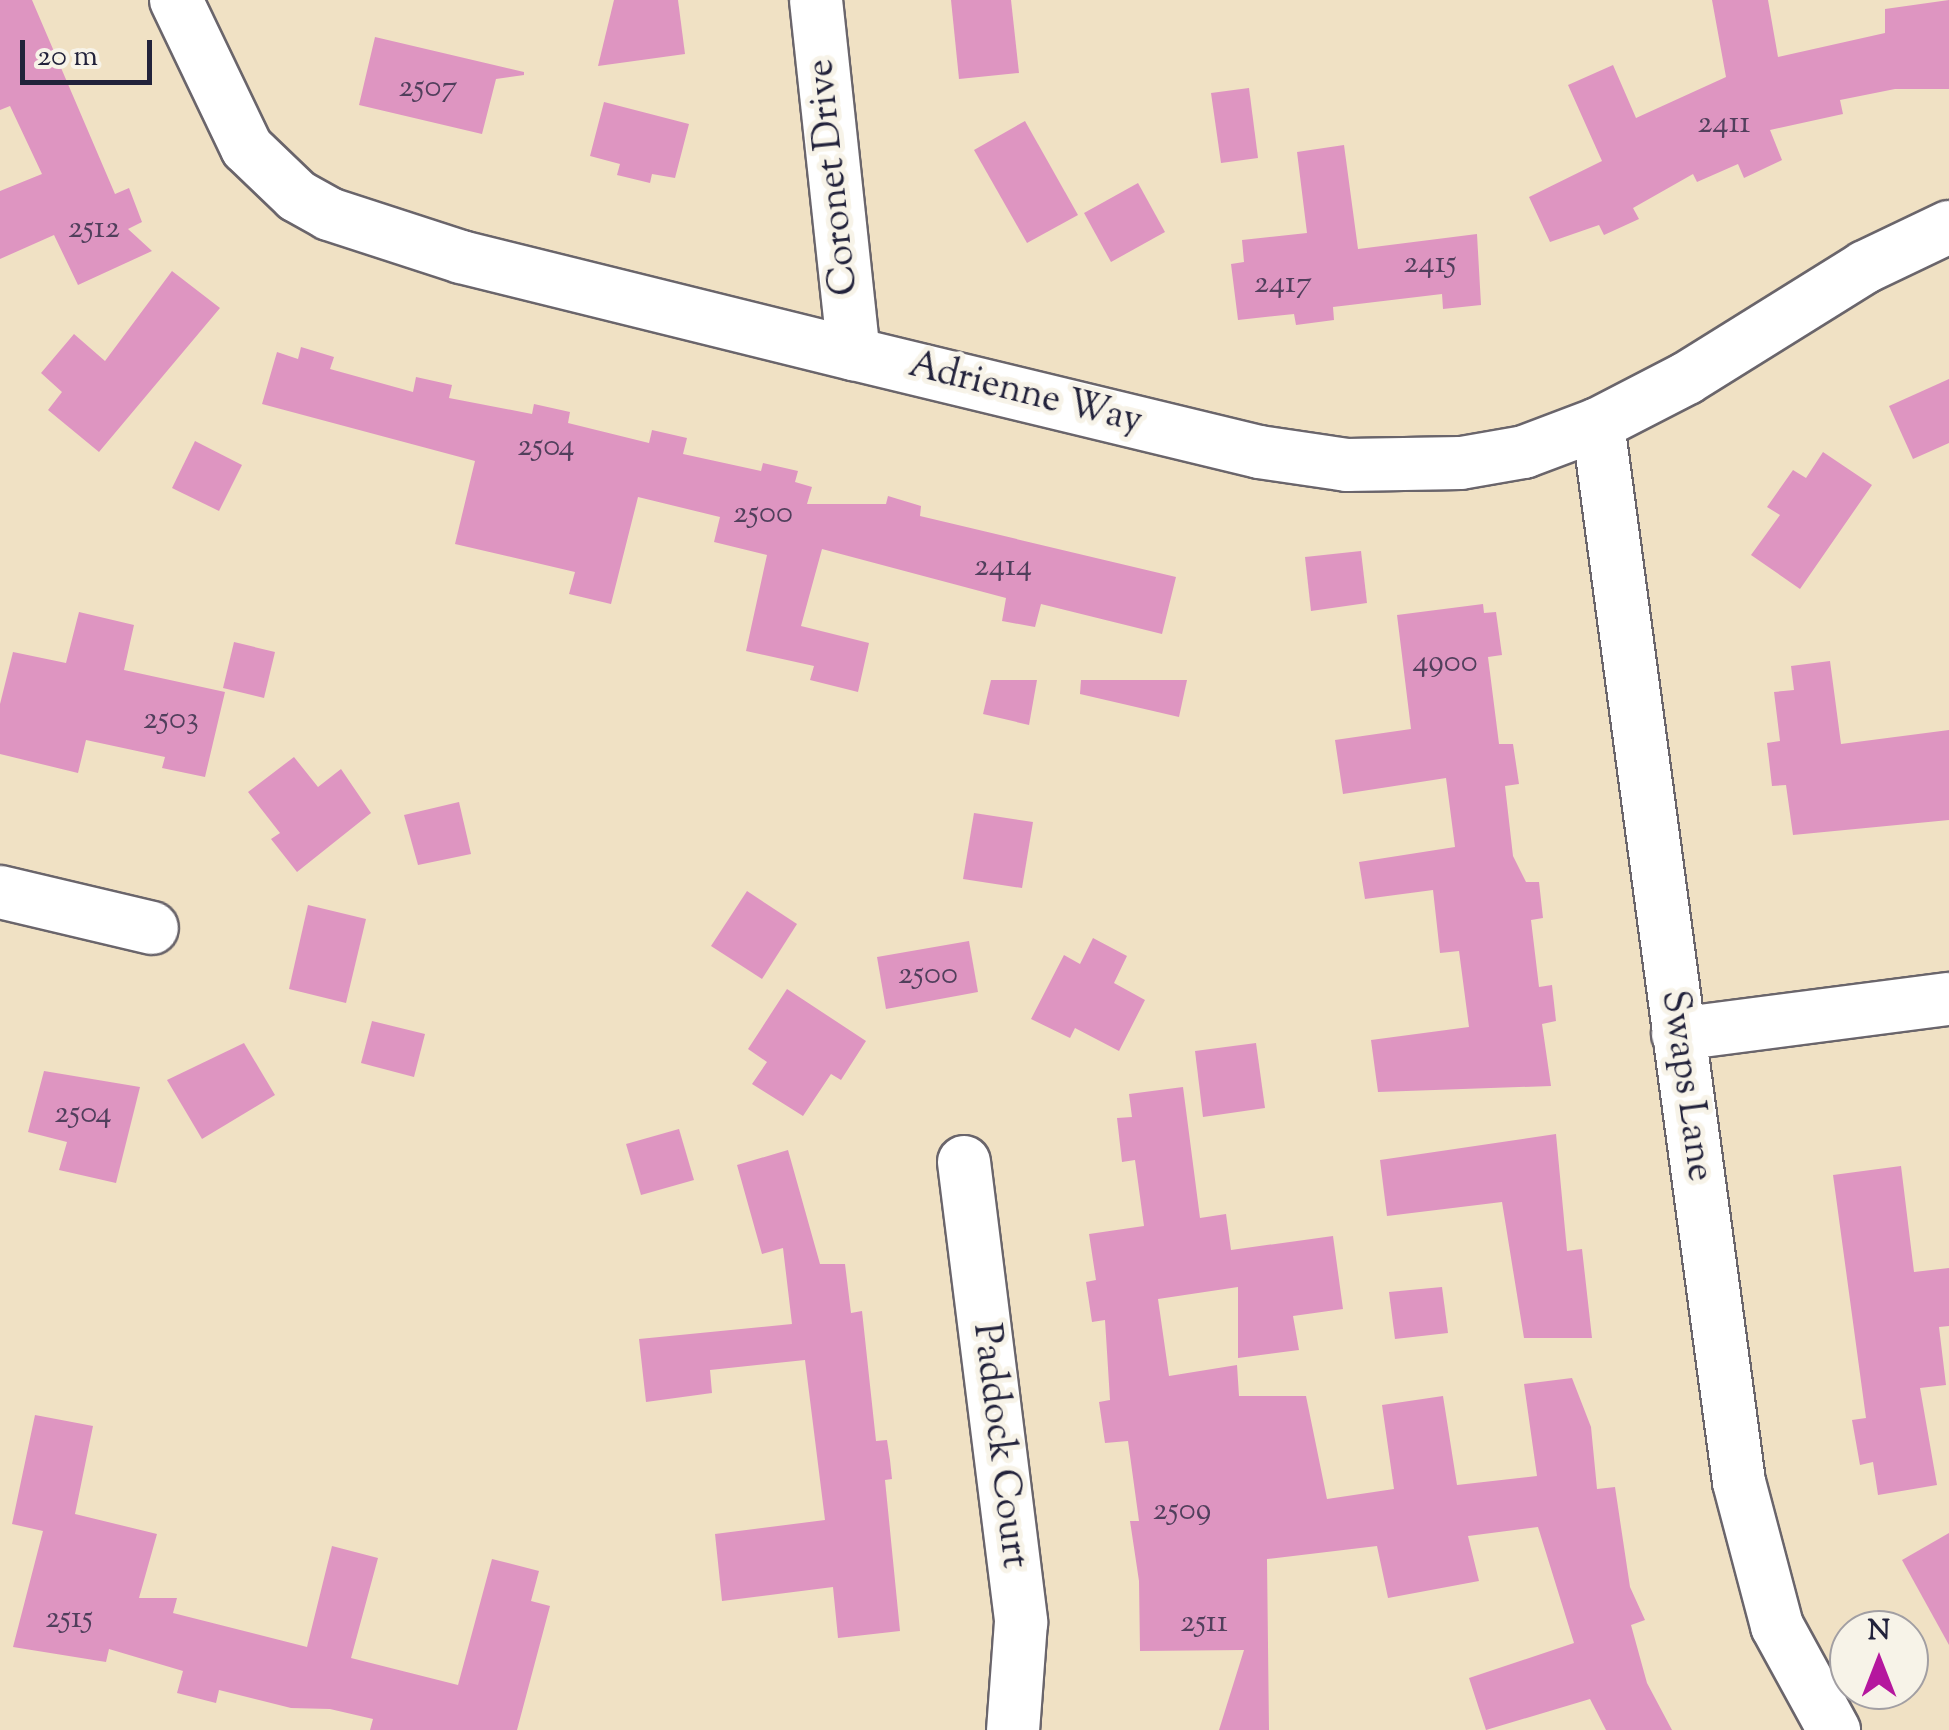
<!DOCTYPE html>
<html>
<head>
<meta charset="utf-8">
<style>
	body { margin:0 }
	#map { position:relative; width:1949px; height:1730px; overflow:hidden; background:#f0e1c4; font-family:"Sorts Mill Goudy",serif }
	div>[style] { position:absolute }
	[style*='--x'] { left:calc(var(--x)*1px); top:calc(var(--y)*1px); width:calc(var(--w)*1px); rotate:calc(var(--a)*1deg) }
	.building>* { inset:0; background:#de95c1 }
	.roads { filter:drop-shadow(2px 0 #6a656b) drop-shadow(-2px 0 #6a656b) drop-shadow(0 2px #6a656b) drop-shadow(0 -2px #6a656b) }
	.minor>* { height:52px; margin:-26px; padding:0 26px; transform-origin:26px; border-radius:26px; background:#fff }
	span { translate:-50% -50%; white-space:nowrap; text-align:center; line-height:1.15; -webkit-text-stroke:10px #f7f3e8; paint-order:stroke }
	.number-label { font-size:32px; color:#513f5c }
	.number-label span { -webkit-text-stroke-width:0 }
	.street-label { font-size:38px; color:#22223b }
	.north { position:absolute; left:1829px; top:1610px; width:100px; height:100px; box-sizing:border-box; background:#f7f3e8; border:2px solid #a29fa3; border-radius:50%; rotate:0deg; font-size:28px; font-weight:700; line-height:40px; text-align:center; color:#22223b }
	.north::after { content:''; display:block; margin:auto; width:35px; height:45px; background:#b5179e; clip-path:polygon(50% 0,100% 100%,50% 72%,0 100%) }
	.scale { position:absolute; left:20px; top:40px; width:132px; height:45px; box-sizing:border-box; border:5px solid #22223b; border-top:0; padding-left:12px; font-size:30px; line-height:35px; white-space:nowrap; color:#22223b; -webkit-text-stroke:8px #f7f3e8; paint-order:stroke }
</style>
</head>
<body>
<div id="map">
	<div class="building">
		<i style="clip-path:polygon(0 0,32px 0,115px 194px,129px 188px,142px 222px,128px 229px,152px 251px,78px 285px,54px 235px,0 259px,0 191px,42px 174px,10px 106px,0 110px)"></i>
		<i style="clip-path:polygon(614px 0,678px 0,685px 54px,598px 66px)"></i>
		<i style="clip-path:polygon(951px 0,1011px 0,1019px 73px,959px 79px)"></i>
		<i style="clip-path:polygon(1712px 0,1768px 0,1778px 57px,1885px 33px,1885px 9px,1949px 0,1949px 89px,1895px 89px,1840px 100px,1843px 114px,1770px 130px,1782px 160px,1744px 178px,1738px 164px,1697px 182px,1693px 174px,1633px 208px,1639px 219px,1604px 235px,1599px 225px,1550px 242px,1529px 197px,1602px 161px,1568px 85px,1613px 65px,1636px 118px,1726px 77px)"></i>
		<i style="clip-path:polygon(375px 37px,524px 72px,524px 75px,496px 79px,482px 134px,359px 105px)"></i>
		<i style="clip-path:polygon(1249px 88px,1258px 158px,1221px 163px,1211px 93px)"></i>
		<i style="clip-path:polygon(604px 102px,689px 124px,675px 178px,652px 174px,650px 183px,617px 175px,620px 164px,590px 156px)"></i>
		<i style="clip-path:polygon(1025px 121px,1078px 215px,1027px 243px,974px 150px)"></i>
		<i style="clip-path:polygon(1344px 145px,1358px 249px,1477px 234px,1481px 305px,1443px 309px,1442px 294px,1333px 307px,1334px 320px,1296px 325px,1294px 314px,1238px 320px,1231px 264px,1244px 262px,1242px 240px,1307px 233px,1297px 152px)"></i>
		<i style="clip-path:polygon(1138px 183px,1165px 232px,1111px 262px,1084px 213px)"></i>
		<i style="clip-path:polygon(172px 271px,220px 308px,99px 452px,48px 410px,62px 392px,41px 373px,74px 334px,105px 361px)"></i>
		<i style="clip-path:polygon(301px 347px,334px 357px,330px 369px,413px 392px,416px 377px,452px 385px,449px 398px,532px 414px,534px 404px,570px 412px,568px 423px,649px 443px,652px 430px,687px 438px,683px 454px,761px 471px,763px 463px,798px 471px,795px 482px,812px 487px,807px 504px,886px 504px,888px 496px,921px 506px,920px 516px,1176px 577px,1162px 634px,1041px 604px,1035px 627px,1002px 621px,1006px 598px,822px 549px,801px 626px,869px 643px,858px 692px,810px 680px,814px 666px,746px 651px,767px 555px,714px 542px,720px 517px,638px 497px,611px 604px,569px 594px,575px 572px,455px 544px,475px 461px,262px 404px,277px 352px,298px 359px)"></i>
		<i style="clip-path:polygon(1949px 379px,1949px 443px,1913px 459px,1889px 406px)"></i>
		<i style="clip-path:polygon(195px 441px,242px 465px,219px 511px,172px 488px)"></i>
		<i style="clip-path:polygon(1823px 452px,1872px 485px,1800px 589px,1751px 555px,1780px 515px,1767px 507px,1793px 470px,1806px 478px)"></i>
		<i style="clip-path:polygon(1361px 551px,1367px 603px,1311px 611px,1305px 557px)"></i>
		<i style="clip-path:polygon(1483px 604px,1484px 613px,1496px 612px,1502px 655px,1488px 657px,1499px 744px,1513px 744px,1519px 784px,1505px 786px,1513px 856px,1526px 882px,1539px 882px,1543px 918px,1531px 920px,1539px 987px,1552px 985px,1556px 1021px,1542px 1024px,1551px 1086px,1378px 1092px,1371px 1040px,1469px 1027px,1459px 951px,1440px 953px,1433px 890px,1365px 899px,1359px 862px,1455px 847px,1446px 778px,1343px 794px,1335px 740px,1411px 729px,1397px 615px)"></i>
		<i style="clip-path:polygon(79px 612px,134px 625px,124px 670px,225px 692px,205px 777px,162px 768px,165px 757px,86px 740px,78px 773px,0 754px,0 704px,13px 652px,66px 663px)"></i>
		<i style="clip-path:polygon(234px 642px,275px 652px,264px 698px,223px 688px)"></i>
		<i style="clip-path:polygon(1830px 661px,1841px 744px,1949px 730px,1949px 820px,1793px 835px,1786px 785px,1772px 786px,1767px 743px,1780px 741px,1774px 692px,1794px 690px,1791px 666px)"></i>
		<i style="clip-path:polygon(991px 680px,1037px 680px,1029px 725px,983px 714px)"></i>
		<i style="clip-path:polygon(1081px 680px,1187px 680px,1179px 717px,1080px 694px)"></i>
		<i style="clip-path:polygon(294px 757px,318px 787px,341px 769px,371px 813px,297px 872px,271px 839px,280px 833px,248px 792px)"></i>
		<i style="clip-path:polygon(459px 802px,471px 854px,418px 865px,404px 815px)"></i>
		<i style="clip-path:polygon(974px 813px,1033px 822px,1022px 888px,963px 879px)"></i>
		<i style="clip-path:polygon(747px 891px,797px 924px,762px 979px,711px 946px)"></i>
		<i style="clip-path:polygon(308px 905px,366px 919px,346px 1003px,289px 989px)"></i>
		<i style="clip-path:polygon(1093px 938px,1127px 956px,1114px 983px,1145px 1000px,1119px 1051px,1075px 1028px,1070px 1038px,1031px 1019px,1064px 955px,1080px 964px)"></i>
		<i style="clip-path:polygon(969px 941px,978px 992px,886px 1009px,877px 957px)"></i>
		<i style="clip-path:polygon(787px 989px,866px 1041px,841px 1080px,831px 1074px,803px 1116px,752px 1084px,767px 1062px,748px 1049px)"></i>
		<i style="clip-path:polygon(372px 1021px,425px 1034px,414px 1077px,361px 1063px)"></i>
		<i style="clip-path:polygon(244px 1043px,275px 1095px,202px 1139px,167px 1080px)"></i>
		<i style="clip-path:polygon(1256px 1043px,1265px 1108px,1203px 1117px,1195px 1051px)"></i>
		<i style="clip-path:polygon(44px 1071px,140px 1087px,116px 1183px,59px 1170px,67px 1142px,28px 1132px)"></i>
		<i style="clip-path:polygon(1183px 1087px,1200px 1218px,1226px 1214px,1231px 1250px,1333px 1236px,1343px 1309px,1293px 1316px,1299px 1350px,1238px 1358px,1238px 1287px,1158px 1299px,1169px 1376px,1237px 1365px,1239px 1396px,1306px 1396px,1327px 1499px,1394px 1489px,1382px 1405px,1443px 1396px,1457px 1485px,1537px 1476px,1524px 1384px,1572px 1378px,1591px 1427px,1597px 1489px,1615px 1487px,1630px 1587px,1645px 1620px,1631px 1625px,1647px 1683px,1672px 1730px,1606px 1730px,1590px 1699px,1486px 1730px,1469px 1678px,1574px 1643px,1538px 1527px,1468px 1536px,1479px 1581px,1388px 1598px,1377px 1546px,1267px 1559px,1269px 1730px,1219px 1730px,1244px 1650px,1140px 1651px,1139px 1581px,1130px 1521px,1139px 1521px,1128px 1441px,1105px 1443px,1099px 1402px,1110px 1400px,1105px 1320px,1092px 1322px,1086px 1282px,1096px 1280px,1089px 1234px,1144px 1226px,1135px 1160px,1122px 1162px,1117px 1118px,1132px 1117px,1129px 1094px)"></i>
		<i style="clip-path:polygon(679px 1129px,694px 1180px,641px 1195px,626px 1144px)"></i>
		<i style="clip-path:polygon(1556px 1134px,1567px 1251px,1582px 1249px,1592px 1338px,1524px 1338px,1502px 1202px,1387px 1216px,1380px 1160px)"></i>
		<i style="clip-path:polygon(788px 1150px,820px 1264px,845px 1264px,851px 1313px,862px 1311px,876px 1441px,887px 1440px,890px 1460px,892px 1479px,885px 1480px,900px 1631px,838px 1638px,833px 1587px,722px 1601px,715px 1534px,825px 1520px,805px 1360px,710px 1370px,712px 1393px,646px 1402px,639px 1339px,792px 1324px,783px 1248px,762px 1254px,737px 1165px)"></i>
		<i style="clip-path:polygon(1901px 1166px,1914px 1272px,1949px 1268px,1949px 1326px,1939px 1327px,1946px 1385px,1920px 1388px,1937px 1485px,1878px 1495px,1873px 1462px,1860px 1465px,1852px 1420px,1866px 1418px,1833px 1175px)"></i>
		<i style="clip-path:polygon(1442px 1287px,1448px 1333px,1395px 1339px,1389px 1292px)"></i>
		<i style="clip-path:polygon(35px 1415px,93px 1426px,75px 1514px,157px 1534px,139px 1598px,177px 1598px,173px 1613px,307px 1647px,332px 1546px,378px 1558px,351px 1658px,458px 1685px,492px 1559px,539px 1571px,531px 1601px,550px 1606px,517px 1730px,370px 1730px,373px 1719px,330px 1709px,291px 1708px,219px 1690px,216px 1703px,177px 1693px,183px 1671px,109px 1649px,106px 1662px,13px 1647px,43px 1531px,12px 1524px)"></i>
		<i style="clip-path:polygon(1949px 1533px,1949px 1645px,1902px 1560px)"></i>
	</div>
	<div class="roads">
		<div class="minor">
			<i style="--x:176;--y:0;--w:164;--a:64.4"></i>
			<i style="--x:247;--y:148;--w:69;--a:43.8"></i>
			<i style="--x:297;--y:196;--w:37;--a:29"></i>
			<i style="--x:329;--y:214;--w:139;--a:18"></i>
			<i style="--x:461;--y:257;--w:405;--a:13.9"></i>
			<i style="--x:854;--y:354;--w:417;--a:13.6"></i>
			<i style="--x:1259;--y:452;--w:89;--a:8.4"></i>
			<i style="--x:1347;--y:465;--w:114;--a:-1"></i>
			<i style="--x:1461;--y:463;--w:64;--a:-9.9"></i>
			<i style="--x:1524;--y:452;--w:79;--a:-20.7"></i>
			<i style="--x:1598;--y:424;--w:100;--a:-27.3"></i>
			<i style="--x:1687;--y:378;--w:210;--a:-31.9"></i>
			<i style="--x:1865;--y:267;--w:93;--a:-25.5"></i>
			<i style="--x:816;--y:0;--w:356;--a:83.9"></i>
			<i style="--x:1598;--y:424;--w:1067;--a:82.41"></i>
			<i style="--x:1739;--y:1482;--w:149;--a:75.2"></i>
			<i style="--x:1777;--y:1626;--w:119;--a:61.3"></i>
			<i style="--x:0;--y:892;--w:156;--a:13.3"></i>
			<i style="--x:1678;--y:1034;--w:273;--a:-7.4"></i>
			<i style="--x:964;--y:1162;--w:464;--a:82.9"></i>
			<i style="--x:1021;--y:1622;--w:108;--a:94.2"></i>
		</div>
	</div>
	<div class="number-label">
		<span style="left:428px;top:88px">2507</span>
		<span style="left:1724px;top:124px">2411</span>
		<span style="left:94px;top:229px">2512</span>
		<span style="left:1430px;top:264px">2415</span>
		<span style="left:1283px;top:284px">2417</span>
		<span style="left:546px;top:447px">2504</span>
		<span style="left:763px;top:514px">2500</span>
		<span style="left:1003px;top:567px">2414</span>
		<span style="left:1445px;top:663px">4900</span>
		<span style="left:171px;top:720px">2503</span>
		<span style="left:928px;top:975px">2500</span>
		<span style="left:83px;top:1114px">2504</span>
		<span style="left:1182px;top:1511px">2509</span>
		<span style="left:69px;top:1619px">2515</span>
		<span style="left:1204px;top:1623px">2511</span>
	</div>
	<div class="street-label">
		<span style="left:835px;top:177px;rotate:-96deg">Coronet Drive</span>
		<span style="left:1025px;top:395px;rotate:14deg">Adrienne Way</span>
		<span style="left:1685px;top:1086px;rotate:82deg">Swaps Lane</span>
		<span style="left:998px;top:1446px;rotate:83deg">Paddock Court</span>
	</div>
	<div class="north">N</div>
	<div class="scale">20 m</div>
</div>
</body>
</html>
